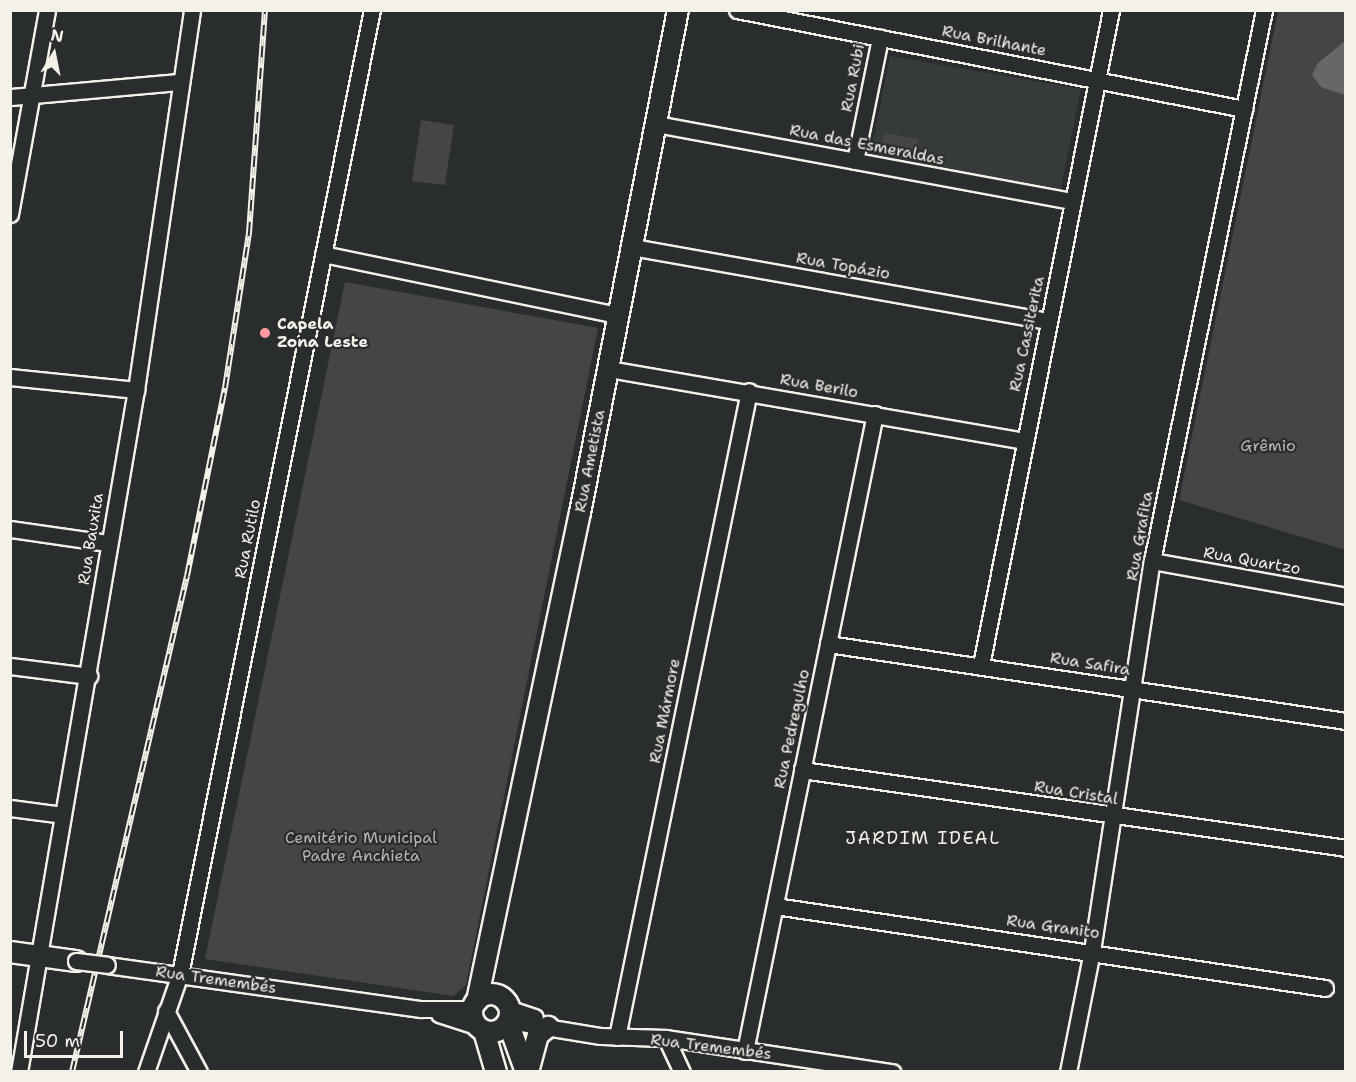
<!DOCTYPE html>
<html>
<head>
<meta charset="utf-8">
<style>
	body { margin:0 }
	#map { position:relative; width:1356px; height:1082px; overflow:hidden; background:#2a2d2e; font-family:"Shantell Sans",sans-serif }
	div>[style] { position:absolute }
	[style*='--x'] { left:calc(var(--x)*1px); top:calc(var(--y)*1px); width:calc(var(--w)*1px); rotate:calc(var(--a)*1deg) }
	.built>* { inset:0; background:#373a3a }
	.green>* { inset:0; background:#444645 }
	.water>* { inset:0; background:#676866 }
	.roads { filter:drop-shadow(2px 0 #f4f1e8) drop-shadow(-2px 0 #f4f1e8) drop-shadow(0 2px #f4f1e8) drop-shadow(0 -2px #f4f1e8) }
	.minor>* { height:15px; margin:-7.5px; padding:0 7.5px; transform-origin:7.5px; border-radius:7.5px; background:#2a2d2e }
	.tertiary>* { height:20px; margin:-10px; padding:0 10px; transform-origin:10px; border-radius:10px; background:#2a2d2e }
	.tertiary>.ring { margin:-10px; padding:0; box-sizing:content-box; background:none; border:20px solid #2a2d2e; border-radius:50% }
	.rail>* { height:6px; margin-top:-3px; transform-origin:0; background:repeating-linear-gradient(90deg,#2a2d2e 0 11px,#f4f1e8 0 22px); box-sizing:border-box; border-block:2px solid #f4f1e8 }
	.bridges { filter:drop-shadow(2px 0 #f4f1e8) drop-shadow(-2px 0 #f4f1e8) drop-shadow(0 2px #f4f1e8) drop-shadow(0 -2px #f4f1e8) }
	.minor-bridge>* { height:15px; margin:-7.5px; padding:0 7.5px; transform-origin:7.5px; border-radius:7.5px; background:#2a2d2e }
	.dots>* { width:16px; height:16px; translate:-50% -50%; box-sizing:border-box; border:3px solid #2a2d2e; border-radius:50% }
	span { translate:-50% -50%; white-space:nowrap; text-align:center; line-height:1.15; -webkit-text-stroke:4.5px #2a2d2e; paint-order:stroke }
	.street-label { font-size:16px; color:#f4f1e8 }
	.poi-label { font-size:16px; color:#f4f1e8; font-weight:700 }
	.left { translate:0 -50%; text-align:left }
	.park-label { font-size:16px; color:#b6b5af }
	.neighbourhood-label { font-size:18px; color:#f4f1e8; letter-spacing:1.5px }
	.frame { position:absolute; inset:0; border:12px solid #f4f1e8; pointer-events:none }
	.north { position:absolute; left:24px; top:24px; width:60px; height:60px; -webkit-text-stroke:4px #2a2d2e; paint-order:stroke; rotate:10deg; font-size:16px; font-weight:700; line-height:24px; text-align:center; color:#f4f1e8 }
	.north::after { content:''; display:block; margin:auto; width:21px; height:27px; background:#f4f1e8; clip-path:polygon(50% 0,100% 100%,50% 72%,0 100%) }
	.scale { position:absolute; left:24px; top:1031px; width:99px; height:27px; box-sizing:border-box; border:3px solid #f4f1e8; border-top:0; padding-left:8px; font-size:18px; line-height:21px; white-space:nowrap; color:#f4f1e8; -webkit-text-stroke:4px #2a2d2e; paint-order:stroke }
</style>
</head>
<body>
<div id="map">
	<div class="built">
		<i style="clip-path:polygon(890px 56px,1081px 89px,1061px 189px,870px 157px)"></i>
	</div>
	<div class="green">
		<i style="clip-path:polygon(1278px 11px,1345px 11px,1345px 550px,1179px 500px)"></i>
		<i style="clip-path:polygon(421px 120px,454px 125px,445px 185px,412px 181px)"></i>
		<i style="clip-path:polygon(884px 133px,918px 139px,915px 156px,881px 149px)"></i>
		<i style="clip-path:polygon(345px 282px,598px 328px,466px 985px,453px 996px,205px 959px)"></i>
	</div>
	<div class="water">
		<i style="clip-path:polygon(1345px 41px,1345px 95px,1321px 87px,1312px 75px,1318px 63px)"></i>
	</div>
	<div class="roads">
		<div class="minor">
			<i style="--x:737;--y:10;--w:517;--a:11.05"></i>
			<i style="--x:10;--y:97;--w:170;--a:-5.1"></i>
			<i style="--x:656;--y:124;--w:424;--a:10.5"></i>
			<i style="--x:855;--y:161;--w:126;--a:-78.5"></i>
			<i style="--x:10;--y:214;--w:207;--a:-79.7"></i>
			<i style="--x:632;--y:247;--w:423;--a:10.1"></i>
			<i style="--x:323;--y:254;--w:301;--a:11.7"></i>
			<i style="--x:608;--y:369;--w:422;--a:9.8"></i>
			<i style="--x:10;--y:377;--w:127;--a:5.9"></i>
			<i style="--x:10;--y:529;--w:98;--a:8.2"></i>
			<i style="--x:1152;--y:561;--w:197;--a:10.2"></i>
			<i style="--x:828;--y:644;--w:524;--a:8.46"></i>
			<i style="--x:981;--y:665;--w:668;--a:-78.77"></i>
			<i style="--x:10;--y:666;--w:80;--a:7.2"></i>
			<i style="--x:802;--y:770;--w:550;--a:8.16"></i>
			<i style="--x:10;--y:808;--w:53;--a:7.5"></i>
			<i style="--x:775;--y:906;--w:556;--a:8.48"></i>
			<i style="--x:107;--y:965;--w:317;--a:8"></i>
			<i style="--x:421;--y:1009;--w:51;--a:0"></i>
			<i style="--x:510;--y:1009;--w:26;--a:18"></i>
			<i style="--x:166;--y:1011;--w:69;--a:61.6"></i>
			<i style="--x:439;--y:1014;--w:40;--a:18"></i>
			<i style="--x:509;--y:1021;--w:93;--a:9.3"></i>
			<i style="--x:601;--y:1036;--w:65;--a:1.8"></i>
			<i style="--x:666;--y:1038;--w:229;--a:8.6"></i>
			<i style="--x:617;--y:1037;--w:659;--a:-78.45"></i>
			<i style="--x:666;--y:1038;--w:38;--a:65"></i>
			<i style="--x:745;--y:1051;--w:650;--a:-78.47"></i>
			<i style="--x:19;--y:1072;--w:692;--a:-80.27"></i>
			<i style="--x:136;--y:390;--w:384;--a:-81.6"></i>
			<i style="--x:146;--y:1072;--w:104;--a:-70.9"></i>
			<i style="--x:180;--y:974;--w:983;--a:-78.74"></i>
			<i style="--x:1068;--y:1072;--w:123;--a:-78.8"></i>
			<i style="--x:1092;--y:951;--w:395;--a:-81.3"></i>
			<i style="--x:1152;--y:561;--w:562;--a:-78.51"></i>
		</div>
		<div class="tertiary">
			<i style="--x:10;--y:952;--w:67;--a:7.8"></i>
			<i class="ring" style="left:472px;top:994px;width:18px;height:18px"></i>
			<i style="--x:477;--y:1001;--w:499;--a:-78.1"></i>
			<i style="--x:580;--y:513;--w:512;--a:-78.98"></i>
			<i style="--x:508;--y:1022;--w:53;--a:70.2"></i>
			<i style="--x:484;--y:1031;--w:43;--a:73.7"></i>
			<i style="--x:528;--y:1072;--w:38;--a:-75"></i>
			<i style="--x:538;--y:1035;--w:13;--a:-39"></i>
		</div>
	</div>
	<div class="rail">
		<i style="--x:72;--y:1072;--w:509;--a:-76.95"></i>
		<i style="--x:187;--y:576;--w:192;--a:-78.6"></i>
		<i style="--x:225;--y:388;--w:157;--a:-81.2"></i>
		<i style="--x:249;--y:233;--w:224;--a:-85.9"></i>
	</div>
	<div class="bridges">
		<div class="minor-bridge">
			<i style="--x:76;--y:961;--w:31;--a:7"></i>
		</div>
	</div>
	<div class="dots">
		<i style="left:265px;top:333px;background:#ff9aa2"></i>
	</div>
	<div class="street-label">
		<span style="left:994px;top:41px;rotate:11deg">Rua Brilhante</span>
		<span style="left:853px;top:78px;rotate:-79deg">Rua Rubi</span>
		<span style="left:867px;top:145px;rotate:11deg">Rua das Esmeraldas</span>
		<span style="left:843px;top:266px;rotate:10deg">Rua Topázio</span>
		<span style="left:1027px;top:334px;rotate:-78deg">Rua Cassiterita</span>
		<span style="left:819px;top:386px;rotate:10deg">Rua Berilo</span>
		<span style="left:590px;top:461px;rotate:-79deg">Rua Ametista</span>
		<span style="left:1140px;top:536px;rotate:-80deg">Rua Grafita</span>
		<span style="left:91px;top:539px;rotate:-81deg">Rua Bauxita</span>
		<span style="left:248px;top:539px;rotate:-79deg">Rua Rutilo</span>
		<span style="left:1252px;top:561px;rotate:10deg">Rua Quartzo</span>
		<span style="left:1090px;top:664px;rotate:9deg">Rua Safira</span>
		<span style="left:665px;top:711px;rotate:-79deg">Rua Mármore</span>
		<span style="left:792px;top:729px;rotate:-78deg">Rua Pedregulho</span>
		<span style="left:1076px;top:793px;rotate:9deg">Rua Cristal</span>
		<span style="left:1053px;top:927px;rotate:8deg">Rua Granito</span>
		<span style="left:216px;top:980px;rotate:8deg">Rua Tremembés</span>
		<span style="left:711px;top:1047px;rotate:7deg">Rua Tremembés</span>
	</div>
	<div class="poi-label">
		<span class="left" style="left:277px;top:333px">Capela<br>Zona Leste</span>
	</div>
	<div class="park-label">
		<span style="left:1268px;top:446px">Grêmio</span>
		<span style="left:361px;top:847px">Cemitério Municipal<br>Padre Anchieta</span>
	</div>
	<div class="neighbourhood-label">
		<span style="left:923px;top:838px">JARDIM IDEAL</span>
	</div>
	<div class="frame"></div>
	<div class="north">N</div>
	<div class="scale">50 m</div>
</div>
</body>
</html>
